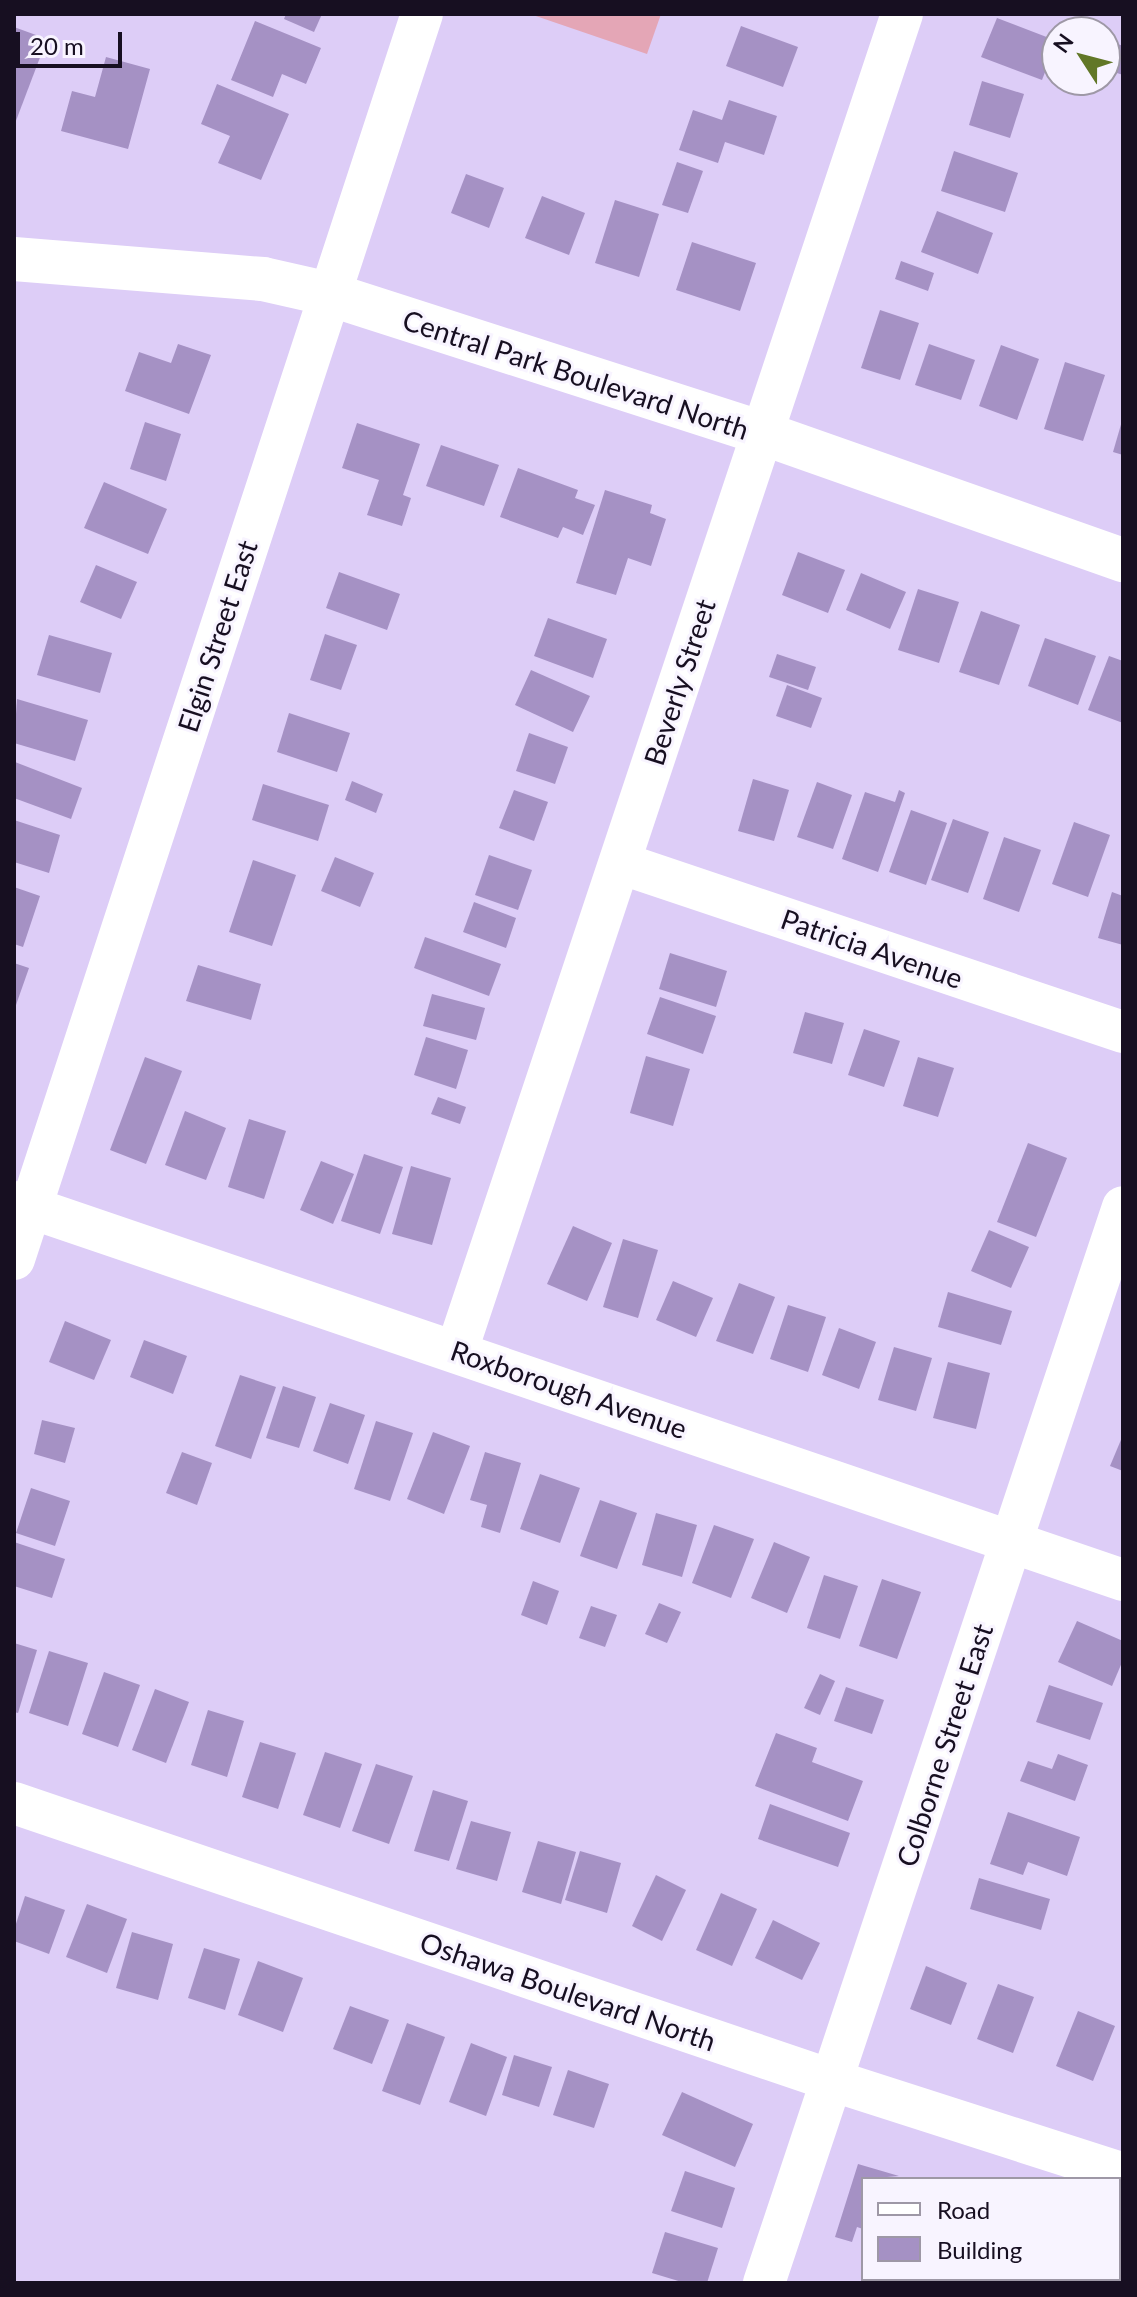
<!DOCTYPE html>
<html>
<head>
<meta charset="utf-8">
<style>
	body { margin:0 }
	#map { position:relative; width:1137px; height:2297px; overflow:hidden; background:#ddcdf7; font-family:Lato,sans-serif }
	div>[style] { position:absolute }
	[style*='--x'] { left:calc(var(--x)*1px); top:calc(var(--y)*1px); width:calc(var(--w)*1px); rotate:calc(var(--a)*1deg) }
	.green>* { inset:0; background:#e4a6b6 }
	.building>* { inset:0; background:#a591c4 }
	.minor>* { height:42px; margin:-21px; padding:0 21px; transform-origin:21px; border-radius:21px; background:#fff }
	.tertiary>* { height:44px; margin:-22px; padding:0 22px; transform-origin:22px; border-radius:22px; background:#fff }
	span { translate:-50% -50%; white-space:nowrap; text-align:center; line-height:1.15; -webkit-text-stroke:6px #f8f4ff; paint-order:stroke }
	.street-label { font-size:28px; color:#170f21 }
	.frame { position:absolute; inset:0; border:16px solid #170f21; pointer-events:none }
	.legend { position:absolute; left:861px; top:2177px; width:260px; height:104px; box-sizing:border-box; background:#f8f4ff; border:2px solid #9e98a6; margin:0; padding:10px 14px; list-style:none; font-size:24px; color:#170f21 }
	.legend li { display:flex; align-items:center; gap:16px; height:40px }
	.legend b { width:40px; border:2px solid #9e98a6 }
	.north { position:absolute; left:1041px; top:16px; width:80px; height:80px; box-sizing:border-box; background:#f8f4ff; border:2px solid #9e98a6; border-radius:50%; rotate:306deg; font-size:22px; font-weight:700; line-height:32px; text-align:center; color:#170f21 }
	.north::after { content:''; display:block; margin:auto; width:28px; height:36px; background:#627727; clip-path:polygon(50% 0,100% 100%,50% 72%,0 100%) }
	.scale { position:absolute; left:16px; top:32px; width:106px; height:36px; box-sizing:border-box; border:4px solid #170f21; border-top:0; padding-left:10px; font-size:24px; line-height:28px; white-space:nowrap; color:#170f21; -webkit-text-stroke:6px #f8f4ff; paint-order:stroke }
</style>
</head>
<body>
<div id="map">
	<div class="green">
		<i style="clip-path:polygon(530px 14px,661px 14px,647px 54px)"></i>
	</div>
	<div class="building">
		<i style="clip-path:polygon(286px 14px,322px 14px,314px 32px,284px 19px)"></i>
		<i style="clip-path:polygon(997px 18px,1057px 41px,1042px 80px,981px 57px)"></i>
		<i style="clip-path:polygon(255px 21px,321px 48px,306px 84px,282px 74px,273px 97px,231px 80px)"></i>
		<i style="clip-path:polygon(741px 26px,798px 47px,783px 87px,726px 66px)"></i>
		<i style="clip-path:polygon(14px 27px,47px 39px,14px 126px)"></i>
		<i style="clip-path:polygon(1105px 39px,1123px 46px,1123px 75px,1105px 69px)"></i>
		<i style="clip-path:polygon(106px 57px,150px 69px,128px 149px,61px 131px,72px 91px,95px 97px)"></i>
		<i style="clip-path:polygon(982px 81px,1024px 94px,1010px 138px,969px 125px)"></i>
		<i style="clip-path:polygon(217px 84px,289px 114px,261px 180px,218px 163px,230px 136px,201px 124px)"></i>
		<i style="clip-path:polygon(729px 100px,777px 116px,764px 155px,725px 142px,718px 163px,679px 150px,693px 110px,722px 120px)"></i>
		<i style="clip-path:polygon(954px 151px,1018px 173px,1005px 212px,941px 191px)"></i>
		<i style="clip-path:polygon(677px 162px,703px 171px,688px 213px,662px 205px)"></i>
		<i style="clip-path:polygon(466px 174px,504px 188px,489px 228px,451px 213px)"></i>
		<i style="clip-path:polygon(542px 196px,585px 213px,569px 255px,525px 238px)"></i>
		<i style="clip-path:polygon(615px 200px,659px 214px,639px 277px,595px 263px)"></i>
		<i style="clip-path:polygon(937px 211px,993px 233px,978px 274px,921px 252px)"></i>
		<i style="clip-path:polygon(692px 242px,756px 263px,740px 311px,676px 290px)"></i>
		<i style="clip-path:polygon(901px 261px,934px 273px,928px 291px,895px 279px)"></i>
		<i style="clip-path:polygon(880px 310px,919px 323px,900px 380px,861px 368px)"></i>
		<i style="clip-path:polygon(178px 344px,211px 355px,189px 414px,125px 391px,139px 352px,171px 363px)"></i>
		<i style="clip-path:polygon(929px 344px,975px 360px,961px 400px,915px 385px)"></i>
		<i style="clip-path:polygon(1001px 345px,1039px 359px,1017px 420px,979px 406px)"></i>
		<i style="clip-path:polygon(1065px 362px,1105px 375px,1083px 441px,1044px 429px)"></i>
		<i style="clip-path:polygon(1122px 421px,1123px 421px,1123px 455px,1113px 452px)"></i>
		<i style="clip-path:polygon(145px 422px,181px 434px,166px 481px,130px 469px)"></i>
		<i style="clip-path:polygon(357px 423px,420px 444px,403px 495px,411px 498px,402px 526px,367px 515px,379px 480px,342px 468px)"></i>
		<i style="clip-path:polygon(441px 445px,499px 465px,484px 506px,426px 486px)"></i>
		<i style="clip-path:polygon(518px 468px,578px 490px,575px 498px,595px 505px,583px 535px,563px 527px,558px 538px,500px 517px)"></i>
		<i style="clip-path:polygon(104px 482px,167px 509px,148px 554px,84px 528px)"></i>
		<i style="clip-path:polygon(605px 490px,652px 505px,650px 513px,666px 519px,651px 566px,628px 558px,616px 595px,576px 583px)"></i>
		<i style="clip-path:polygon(798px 552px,845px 570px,828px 613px,782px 595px)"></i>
		<i style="clip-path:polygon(96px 565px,137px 582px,121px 619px,80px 602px)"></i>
		<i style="clip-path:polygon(339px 572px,400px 594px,387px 630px,326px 608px)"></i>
		<i style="clip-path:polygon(861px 573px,906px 592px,890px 629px,846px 610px)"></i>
		<i style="clip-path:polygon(918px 589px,959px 602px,939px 663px,898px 650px)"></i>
		<i style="clip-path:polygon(981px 611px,1020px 625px,999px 685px,959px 672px)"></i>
		<i style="clip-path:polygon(548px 618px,607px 639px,593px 678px,534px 656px)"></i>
		<i style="clip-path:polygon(325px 634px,357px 645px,341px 690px,310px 680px)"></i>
		<i style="clip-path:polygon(49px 635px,112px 653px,100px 693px,37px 675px)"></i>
		<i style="clip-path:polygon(1045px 638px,1096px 656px,1078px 705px,1028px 686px)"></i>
		<i style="clip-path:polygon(777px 654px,816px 667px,808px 690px,769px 677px)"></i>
		<i style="clip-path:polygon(1109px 656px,1123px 661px,1123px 723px,1088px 710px)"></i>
		<i style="clip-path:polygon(531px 670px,590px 696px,573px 732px,515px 705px)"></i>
		<i style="clip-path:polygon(787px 685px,822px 698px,811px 728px,776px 716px)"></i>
		<i style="clip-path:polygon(17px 699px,88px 720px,75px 761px,14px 743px)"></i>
		<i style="clip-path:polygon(289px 713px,350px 733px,337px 772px,277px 752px)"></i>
		<i style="clip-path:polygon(529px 733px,568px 747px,555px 784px,516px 771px)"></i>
		<i style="clip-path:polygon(15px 762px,82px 788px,71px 819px,14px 798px)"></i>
		<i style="clip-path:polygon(753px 779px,789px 790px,774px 841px,738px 831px)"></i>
		<i style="clip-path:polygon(352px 781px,383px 794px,376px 813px,345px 800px)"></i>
		<i style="clip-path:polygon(817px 782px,852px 795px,833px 849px,797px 837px)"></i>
		<i style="clip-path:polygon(263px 784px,329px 805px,318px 841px,252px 820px)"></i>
		<i style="clip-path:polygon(514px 790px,548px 802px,534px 841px,499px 828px)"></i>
		<i style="clip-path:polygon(899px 790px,905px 793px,878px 872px,842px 859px,865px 792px,895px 802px)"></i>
		<i style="clip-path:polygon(911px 810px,947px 823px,926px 885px,889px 872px)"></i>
		<i style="clip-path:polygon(953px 819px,989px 832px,968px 893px,931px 880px)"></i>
		<i style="clip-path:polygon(14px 820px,60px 835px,49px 873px,14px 862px)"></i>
		<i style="clip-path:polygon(1074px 822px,1110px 835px,1088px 897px,1052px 884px)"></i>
		<i style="clip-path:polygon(1004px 837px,1041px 850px,1019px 912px,983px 899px)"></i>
		<i style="clip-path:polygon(489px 855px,532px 870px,518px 910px,475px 895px)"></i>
		<i style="clip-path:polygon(335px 857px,374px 873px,360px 907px,321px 891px)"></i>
		<i style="clip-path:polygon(253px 860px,296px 875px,272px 946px,229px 932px)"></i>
		<i style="clip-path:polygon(14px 887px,40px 896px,23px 947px,14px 944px)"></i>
		<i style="clip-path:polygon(1112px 892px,1123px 896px,1123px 945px,1098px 938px)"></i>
		<i style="clip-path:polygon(474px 902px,516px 918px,506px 948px,463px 932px)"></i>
		<i style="clip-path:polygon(425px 937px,501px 964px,489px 996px,414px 968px)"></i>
		<i style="clip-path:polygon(670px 953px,727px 971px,716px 1007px,659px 989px)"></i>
		<i style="clip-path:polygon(14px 963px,29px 968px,16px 1005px,14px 1004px)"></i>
		<i style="clip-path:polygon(198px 965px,261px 984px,251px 1020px,186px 1001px)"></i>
		<i style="clip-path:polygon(432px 994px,485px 1008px,476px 1040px,423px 1026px)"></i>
		<i style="clip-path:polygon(660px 997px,716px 1016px,703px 1054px,647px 1034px)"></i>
		<i style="clip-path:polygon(805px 1012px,844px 1023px,832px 1064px,793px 1053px)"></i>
		<i style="clip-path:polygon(864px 1029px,900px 1041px,884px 1087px,848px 1075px)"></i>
		<i style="clip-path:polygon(426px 1037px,468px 1050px,456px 1089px,414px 1075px)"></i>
		<i style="clip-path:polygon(646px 1056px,690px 1069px,673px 1126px,630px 1113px)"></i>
		<i style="clip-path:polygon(145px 1057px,182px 1071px,146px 1164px,110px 1150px)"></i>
		<i style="clip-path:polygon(918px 1057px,954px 1068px,938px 1117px,903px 1106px)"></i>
		<i style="clip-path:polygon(438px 1097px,466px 1107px,460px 1124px,431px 1114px)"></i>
		<i style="clip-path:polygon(185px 1111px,226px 1128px,206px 1180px,165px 1165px)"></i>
		<i style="clip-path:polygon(249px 1119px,286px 1131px,264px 1199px,228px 1187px)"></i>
		<i style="clip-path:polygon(1028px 1143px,1067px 1158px,1036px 1237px,997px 1222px)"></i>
		<i style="clip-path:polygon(364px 1154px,403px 1167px,380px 1234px,341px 1221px)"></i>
		<i style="clip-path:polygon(321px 1161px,354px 1174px,333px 1224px,300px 1210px)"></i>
		<i style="clip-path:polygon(411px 1166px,451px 1178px,432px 1245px,392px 1234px)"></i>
		<i style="clip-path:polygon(573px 1226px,612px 1243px,587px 1301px,547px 1284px)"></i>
		<i style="clip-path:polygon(989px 1230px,1029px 1247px,1011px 1288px,971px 1271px)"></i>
		<i style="clip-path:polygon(623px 1239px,658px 1250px,638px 1318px,603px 1307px)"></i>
		<i style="clip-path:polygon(673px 1281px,713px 1298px,696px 1337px,656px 1320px)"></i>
		<i style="clip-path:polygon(739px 1283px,775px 1297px,753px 1354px,716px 1341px)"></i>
		<i style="clip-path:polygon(948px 1292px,1012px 1311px,1001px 1345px,938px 1327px)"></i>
		<i style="clip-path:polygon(788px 1305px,826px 1317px,808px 1372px,770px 1359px)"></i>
		<i style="clip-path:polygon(65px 1321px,111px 1340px,94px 1380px,49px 1362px)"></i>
		<i style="clip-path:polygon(839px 1328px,876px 1342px,859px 1389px,822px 1375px)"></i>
		<i style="clip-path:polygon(144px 1340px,187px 1356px,173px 1394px,130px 1377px)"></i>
		<i style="clip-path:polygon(894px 1347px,932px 1358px,916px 1411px,878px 1400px)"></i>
		<i style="clip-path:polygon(948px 1362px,990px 1373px,976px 1429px,933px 1418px)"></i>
		<i style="clip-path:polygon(240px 1375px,276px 1387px,251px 1459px,215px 1446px)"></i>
		<i style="clip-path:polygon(283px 1386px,316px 1397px,299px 1448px,266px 1438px)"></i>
		<i style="clip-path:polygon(330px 1403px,365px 1415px,348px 1464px,313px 1451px)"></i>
		<i style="clip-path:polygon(42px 1420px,75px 1428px,65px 1463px,34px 1454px)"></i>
		<i style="clip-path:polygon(376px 1421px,413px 1433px,390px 1501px,354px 1489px)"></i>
		<i style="clip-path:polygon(433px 1432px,470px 1446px,444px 1514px,407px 1499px)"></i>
		<i style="clip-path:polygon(1123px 1435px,1123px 1471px,1110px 1466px)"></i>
		<i style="clip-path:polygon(182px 1452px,212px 1463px,197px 1505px,166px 1493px)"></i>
		<i style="clip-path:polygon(485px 1452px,521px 1463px,500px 1533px,481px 1527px,487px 1505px,470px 1500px)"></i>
		<i style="clip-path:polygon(540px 1474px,580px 1488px,560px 1543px,520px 1529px)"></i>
		<i style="clip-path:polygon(31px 1488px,70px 1501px,55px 1546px,16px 1533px)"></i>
		<i style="clip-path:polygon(600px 1500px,637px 1513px,617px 1569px,580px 1556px)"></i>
		<i style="clip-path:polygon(656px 1513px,697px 1525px,682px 1577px,642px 1565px)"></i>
		<i style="clip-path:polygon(714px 1525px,754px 1539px,731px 1598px,692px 1583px)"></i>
		<i style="clip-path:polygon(14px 1542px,65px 1559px,52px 1598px,14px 1586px)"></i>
		<i style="clip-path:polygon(774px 1542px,810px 1557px,787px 1613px,751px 1598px)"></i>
		<i style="clip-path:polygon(824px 1575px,858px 1586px,840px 1639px,807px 1628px)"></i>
		<i style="clip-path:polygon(882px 1579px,921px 1592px,897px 1659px,859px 1646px)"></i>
		<i style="clip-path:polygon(533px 1581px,559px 1591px,547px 1625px,521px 1615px)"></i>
		<i style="clip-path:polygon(659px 1603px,681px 1612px,667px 1643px,645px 1634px)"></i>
		<i style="clip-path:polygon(591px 1606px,617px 1615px,605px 1647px,579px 1638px)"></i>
		<i style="clip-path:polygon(1077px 1621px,1123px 1641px,1123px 1660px,1112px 1686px,1058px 1662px)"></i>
		<i style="clip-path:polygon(14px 1643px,37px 1650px,18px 1713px,14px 1712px)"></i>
		<i style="clip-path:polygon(49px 1651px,88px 1663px,68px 1726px,29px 1713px)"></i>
		<i style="clip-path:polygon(104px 1672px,140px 1685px,118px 1747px,82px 1734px)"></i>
		<i style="clip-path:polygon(820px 1674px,835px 1681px,820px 1715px,804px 1708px)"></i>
		<i style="clip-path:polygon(1049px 1685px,1103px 1703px,1090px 1740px,1036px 1722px)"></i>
		<i style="clip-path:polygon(846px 1687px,884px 1700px,872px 1734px,834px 1721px)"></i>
		<i style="clip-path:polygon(155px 1689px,189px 1702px,166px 1763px,132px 1750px)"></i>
		<i style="clip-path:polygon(208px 1710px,244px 1721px,227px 1777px,191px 1765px)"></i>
		<i style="clip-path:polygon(776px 1733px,817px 1748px,812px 1762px,863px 1781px,848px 1821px,755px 1786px)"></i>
		<i style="clip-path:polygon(260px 1742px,296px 1753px,278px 1809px,242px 1797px)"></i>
		<i style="clip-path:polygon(325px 1752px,362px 1764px,340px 1828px,303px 1815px)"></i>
		<i style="clip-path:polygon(1058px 1754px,1088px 1765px,1075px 1801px,1020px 1781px,1028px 1761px,1052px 1769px)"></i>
		<i style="clip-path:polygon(376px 1764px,413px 1776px,389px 1844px,352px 1831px)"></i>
		<i style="clip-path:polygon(433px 1790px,468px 1801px,449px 1861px,414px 1851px)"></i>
		<i style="clip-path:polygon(770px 1804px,850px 1833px,838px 1867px,758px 1839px)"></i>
		<i style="clip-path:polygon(1008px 1812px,1080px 1837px,1067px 1876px,1028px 1862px,1023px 1875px,990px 1864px)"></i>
		<i style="clip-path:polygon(471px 1821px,511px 1832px,497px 1881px,456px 1869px)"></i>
		<i style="clip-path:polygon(538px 1841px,576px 1852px,561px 1904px,522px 1892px)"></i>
		<i style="clip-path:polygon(580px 1851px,621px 1863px,607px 1913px,565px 1900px)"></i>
		<i style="clip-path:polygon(656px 1875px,686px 1890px,662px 1941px,632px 1926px)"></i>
		<i style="clip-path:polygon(979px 1878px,1050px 1899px,1041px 1930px,970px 1909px)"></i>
		<i style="clip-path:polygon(721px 1893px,757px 1909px,732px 1966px,696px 1950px)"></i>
		<i style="clip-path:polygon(25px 1896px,65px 1910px,49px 1954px,14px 1941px,14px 1930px)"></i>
		<i style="clip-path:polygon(87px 1904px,127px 1919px,107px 1973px,66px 1957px)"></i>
		<i style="clip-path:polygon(773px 1920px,820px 1943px,802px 1980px,755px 1958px)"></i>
		<i style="clip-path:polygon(132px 1932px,173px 1944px,158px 2000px,116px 1988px)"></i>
		<i style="clip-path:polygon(204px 1948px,240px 1959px,225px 2010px,188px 1998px)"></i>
		<i style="clip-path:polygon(258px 1961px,303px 1978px,283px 2032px,238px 2015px)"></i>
		<i style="clip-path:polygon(926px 1966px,967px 1983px,951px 2025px,910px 2009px)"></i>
		<i style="clip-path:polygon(998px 1984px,1034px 1997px,1013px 2053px,977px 2039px)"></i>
		<i style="clip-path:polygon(350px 2006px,389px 2020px,372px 2064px,333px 2049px)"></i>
		<i style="clip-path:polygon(1078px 2011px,1115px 2026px,1093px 2081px,1056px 2066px)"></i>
		<i style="clip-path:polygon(407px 2023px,445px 2037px,420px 2105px,382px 2091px)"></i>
		<i style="clip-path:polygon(471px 2043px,507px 2057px,486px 2116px,449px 2102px)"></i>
		<i style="clip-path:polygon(514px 2055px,552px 2067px,539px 2107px,502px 2095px)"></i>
		<i style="clip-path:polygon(568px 2070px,609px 2084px,594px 2128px,553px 2115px)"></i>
		<i style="clip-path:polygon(682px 2092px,753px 2124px,735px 2167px,662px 2135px)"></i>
		<i style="clip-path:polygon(858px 2164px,899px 2176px,863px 2179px,863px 2229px,857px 2227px,852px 2242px,835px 2237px)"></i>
		<i style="clip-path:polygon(685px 2171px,735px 2188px,722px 2228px,671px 2211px)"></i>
		<i style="clip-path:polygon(665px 2232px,718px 2248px,707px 2283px,685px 2283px,652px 2273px)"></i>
		<i style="clip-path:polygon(1122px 2252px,1123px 2283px,1112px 2283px,1119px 2279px)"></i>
		<i style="clip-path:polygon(1056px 2279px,1094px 2279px,1093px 2283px,1055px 2283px)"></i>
	</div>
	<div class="minor">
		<i style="--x:620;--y:863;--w:531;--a:18.57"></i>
		<i style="--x:14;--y:1202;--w:1172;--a:18.82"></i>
		<i style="--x:14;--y:1259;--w:1310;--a:-71.86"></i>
		<i style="--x:457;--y:1350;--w:1408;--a:-71.58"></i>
		<i style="--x:14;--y:1803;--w:863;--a:18.73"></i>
		<i style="--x:831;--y:2080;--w:307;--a:17.8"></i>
		<i style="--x:764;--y:2283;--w:1134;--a:-71.55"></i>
	</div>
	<div class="tertiary">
		<i style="--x:14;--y:259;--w:250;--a:4.6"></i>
		<i style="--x:263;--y:279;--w:68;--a:12.8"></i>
		<i style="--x:329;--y:294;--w:455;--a:17.8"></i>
		<i style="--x:762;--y:433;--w:383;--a:19.4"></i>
	</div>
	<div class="street-label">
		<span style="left:576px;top:374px;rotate:18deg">Central Park Boulevard North</span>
		<span style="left:217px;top:636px;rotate:-72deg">Elgin Street East</span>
		<span style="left:679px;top:682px;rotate:-72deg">Beverly Street</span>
		<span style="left:872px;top:948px;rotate:19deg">Patricia Avenue</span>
		<span style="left:569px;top:1389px;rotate:19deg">Roxborough Avenue</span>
		<span style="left:944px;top:1745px;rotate:-72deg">Colborne Street East</span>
		<span style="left:568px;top:1991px;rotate:19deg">Oshawa Boulevard North</span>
	</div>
	<div class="frame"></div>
	<ul class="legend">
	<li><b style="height:10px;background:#fff"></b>Road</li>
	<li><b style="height:22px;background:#a591c4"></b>Building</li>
	</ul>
	<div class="north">N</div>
	<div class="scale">20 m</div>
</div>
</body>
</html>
